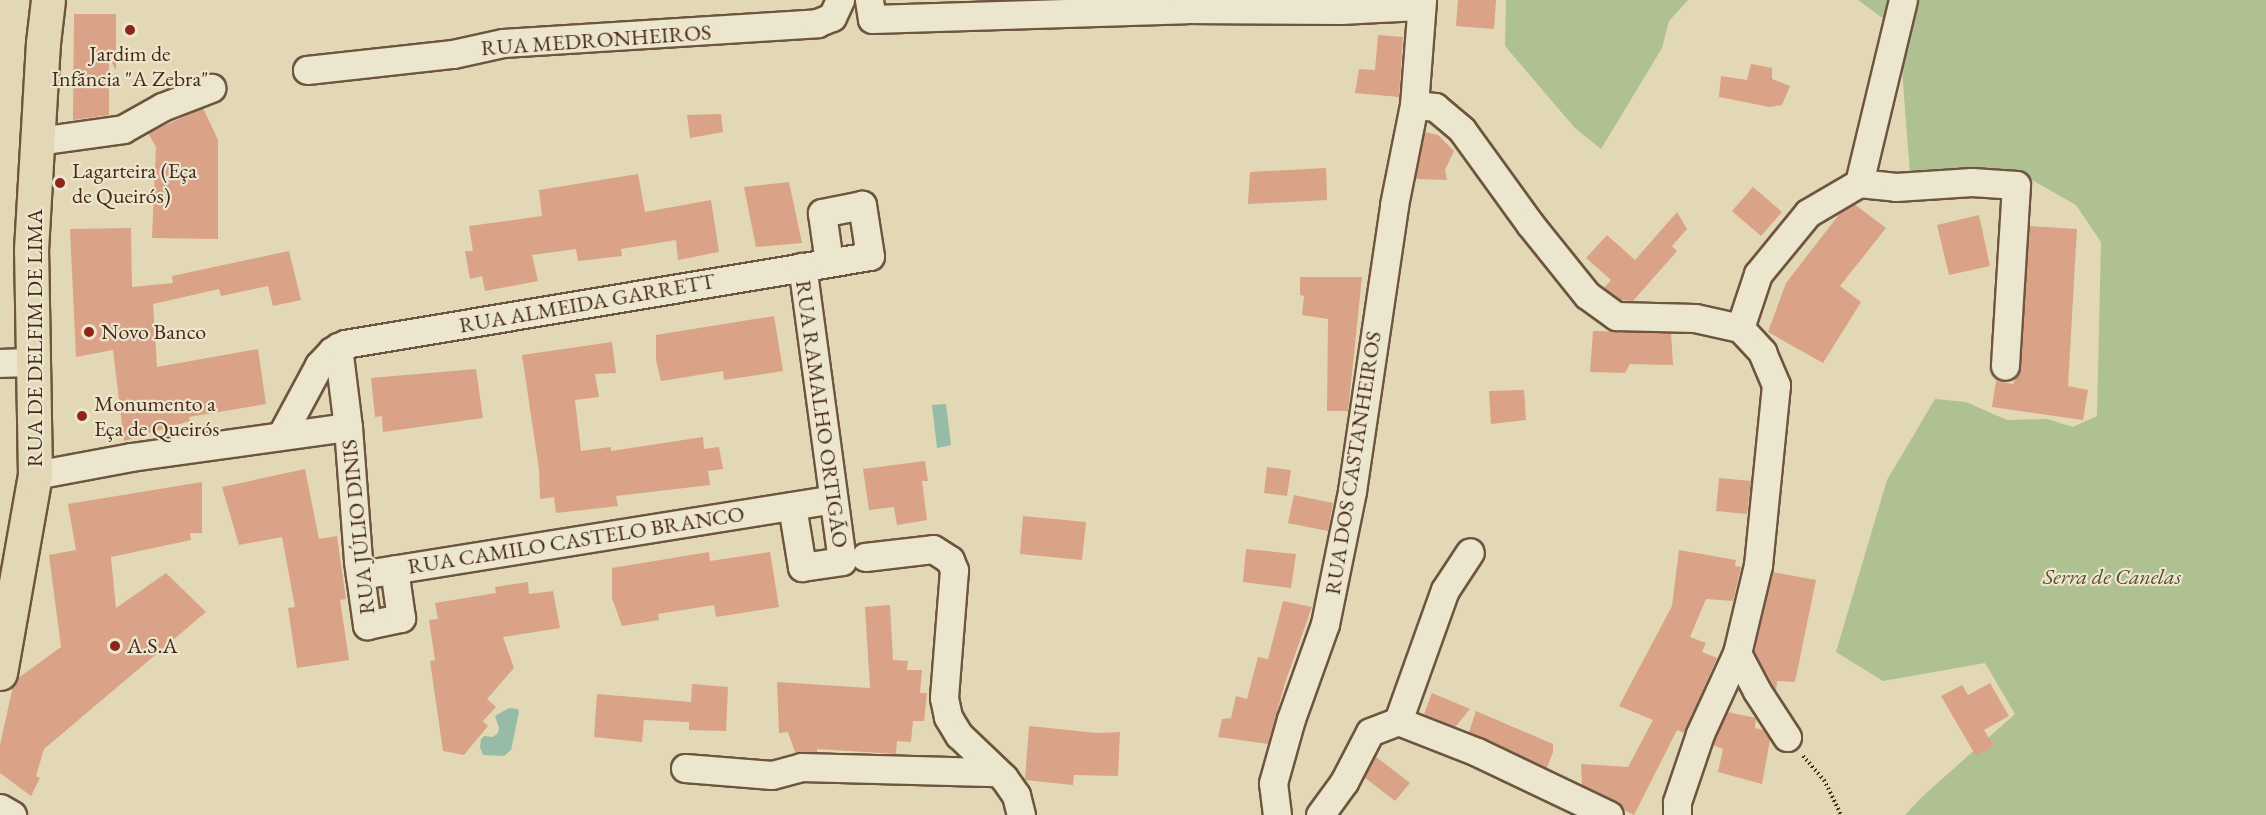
<!DOCTYPE html>
<html>
<head>
<meta charset="utf-8">
<style>
	body { margin:0 }
	#map { position:relative; width:2266px; height:815px; overflow:hidden; background:#e2d8b5; font-family:"EB Garamond",serif }
	div>[style] { position:absolute }
	[style*='--x'] { left:calc(var(--x)*1px); top:calc(var(--y)*1px); width:calc(var(--w)*1px); rotate:calc(var(--a)*1deg) }
	.green>* { inset:0; background:#afc091 }
	.water>* { inset:0; background:#96bba7 }
	.building>* { inset:0; background:#daa287 }
	.path>* { height:4px; margin-top:-2px; transform-origin:0; background:repeating-linear-gradient(90deg,#482918 0 1.5px,transparent 0 4.5px) }
	.roads { filter:drop-shadow(2px 0 #6e553f) drop-shadow(-2px 0 #6e553f) drop-shadow(0 2px #6e553f) drop-shadow(0 -2px #6e553f) }
	.minor>* { height:27px; margin:-13.5px; padding:0 13.5px; transform-origin:13.5px; border-radius:13.5px; background:#ece6cf }
	.major>* { height:33px; margin:-16.5px; padding:0 16.5px; transform-origin:16.5px; border-radius:16.5px; background:#e2d8b5 }
	.dots>* { width:16px; height:16px; translate:-50% -50%; box-sizing:border-box; border:3px solid #ece6cf; border-radius:50% }
	span { translate:-50% -50%; white-space:nowrap; text-align:center; line-height:1.15; -webkit-text-stroke:4.5px #ece6cf; paint-order:stroke }
	.street-label { font-size:22px; color:#482918 }
	.poi-label { font-size:22px; color:#482918 }
	.left { translate:0 -50%; text-align:left }
	.park-label { font-size:22px; color:#5d4730; font-style:italic }
</style>
</head>
<body>
<div id="map">
	<div class="green">
		<i style="clip-path:polygon(1506px 0,1688px 0,1669px 21px,1662px 48px,1601px 149px,1574px 127px,1505px 46px)"></i>
		<i style="clip-path:polygon(1858px 0,2266px 0,2266px 815px,1905px 815px,1923px 796px,2015px 714px,1985px 663px,1883px 681px,1836px 652px,1887px 480px,1935px 399px,1966px 402px,2007px 420px,2047px 419px,2073px 427px,2097px 416px,2101px 242px,2076px 205px,2025px 176px,1910px 174px,1899px 30px)"></i>
	</div>
	<div class="water">
		<i style="clip-path:polygon(946px 404px,951px 445px,937px 448px,932px 405px)"></i>
		<i style="clip-path:polygon(509px 708px,518px 709px,519px 712px,511px 750px,504px 756px,483px 755px,480px 747px,481px 739px,484px 736px,493px 737px,498px 733px,499px 728px,495px 716px)"></i>
	</div>
	<div class="building">
		<i style="clip-path:polygon(1458px 0,1496px 0,1494px 29px,1456px 26px)"></i>
		<i style="clip-path:polygon(74px 14px,116px 14px,116px 70px,109px 58px,109px 115px,73px 120px)"></i>
		<i style="clip-path:polygon(1378px 35px,1403px 37px,1399px 97px,1355px 93px,1359px 69px,1375px 70px)"></i>
		<i style="clip-path:polygon(1751px 64px,1772px 68px,1772px 79px,1790px 86px,1782px 105px,1770px 107px,1719px 97px,1721px 76px,1747px 80px)"></i>
		<i style="clip-path:polygon(203px 108px,218px 140px,218px 239px,152px 238px,156px 147px,148px 133px)"></i>
		<i style="clip-path:polygon(721px 114px,723px 132px,690px 138px,687px 115px)"></i>
		<i style="clip-path:polygon(1425px 132px,1438px 135px,1454px 151px,1445px 170px,1447px 180px,1415px 179px)"></i>
		<i style="clip-path:polygon(1326px 168px,1327px 200px,1248px 204px,1250px 172px)"></i>
		<i style="clip-path:polygon(638px 174px,645px 212px,711px 200px,719px 252px,678px 260px,676px 240px,621px 249px,622px 256px,578px 261px,576px 249px,532px 255px,538px 281px,485px 291px,482px 276px,470px 279px,465px 251px,473px 251px,469px 226px,542px 216px,539px 190px)"></i>
		<i style="clip-path:polygon(789px 182px,802px 243px,756px 247px,744px 187px)"></i>
		<i style="clip-path:polygon(1753px 187px,1782px 212px,1761px 236px,1732px 211px)"></i>
		<i style="clip-path:polygon(1854px 204px,1886px 228px,1840px 286px,1861px 302px,1823px 363px,1768px 332px,1786px 283px,1841px 212px)"></i>
		<i style="clip-path:polygon(1677px 212px,1687px 229px,1672px 246px,1677px 251px,1633px 301px,1621px 300px,1604px 288px,1611px 280px,1586px 258px,1607px 235px,1635px 260px)"></i>
		<i style="clip-path:polygon(1979px 215px,1990px 266px,1949px 275px,1937px 225px)"></i>
		<i style="clip-path:polygon(2029px 226px,2077px 229px,2068px 386px,2088px 390px,2083px 420px,1992px 407px,1996px 381px,2013px 384px,2021px 367px)"></i>
		<i style="clip-path:polygon(131px 228px,132px 287px,173px 283px,172px 276px,289px 251px,301px 300px,273px 306px,268px 286px,221px 296px,219px 289px,153px 304px,157px 367px,258px 349px,266px 404px,189px 417px,190px 421px,124px 441px,113px 350px,76px 357px,70px 229px)"></i>
		<i style="clip-path:polygon(1300px 277px,1362px 277px,1348px 411px,1327px 411px,1328px 319px,1302px 315px,1304px 296px,1300px 295px)"></i>
		<i style="clip-path:polygon(774px 316px,783px 371px,724px 380px,723px 371px,661px 381px,656px 360px,656px 335px)"></i>
		<i style="clip-path:polygon(1593px 331px,1671px 333px,1673px 365px,1630px 364px,1625px 373px,1590px 372px)"></i>
		<i style="clip-path:polygon(612px 342px,616px 373px,595px 374px,599px 397px,575px 400px,581px 451px,611px 447px,611px 451px,703px 437px,704px 449px,719px 447px,723px 469px,708px 471px,710px 485px,616px 496px,618px 506px,556px 513px,554px 497px,540px 499px,539px 469px,522px 355px)"></i>
		<i style="clip-path:polygon(476px 369px,483px 418px,383px 432px,382px 416px,375px 417px,371px 378px)"></i>
		<i style="clip-path:polygon(1524px 390px,1526px 420px,1491px 424px,1489px 391px)"></i>
		<i style="clip-path:polygon(925px 461px,928px 481px,922px 481px,927px 520px,897px 525px,894px 507px,869px 510px,863px 469px)"></i>
		<i style="clip-path:polygon(1267px 467px,1291px 470px,1287px 496px,1264px 493px)"></i>
		<i style="clip-path:polygon(305px 469px,319px 539px,337px 536px,346px 599px,340px 600px,349px 660px,297px 668px,288px 608px,295px 607px,282px 537px,239px 545px,222px 487px)"></i>
		<i style="clip-path:polygon(1719px 478px,1751px 481px,1747px 514px,1716px 511px)"></i>
		<i style="clip-path:polygon(202px 482px,202px 533px,190px 533px,191px 540px,111px 557px,116px 608px,166px 573px,206px 612px,44px 749px,36px 776px,40px 778px,31px 796px,0 773px,0 745px,13px 686px,17px 679px,61px 647px,49px 555px,76px 550px,68px 504px)"></i>
		<i style="clip-path:polygon(1294px 495px,1333px 503px,1328px 531px,1288px 523px)"></i>
		<i style="clip-path:polygon(1023px 516px,1086px 522px,1082px 560px,1020px 554px)"></i>
		<i style="clip-path:polygon(1246px 549px,1296px 554px,1291px 588px,1243px 582px)"></i>
		<i style="clip-path:polygon(1679px 550px,1736px 560px,1735px 566px,1741px 567px,1733px 601px,1706px 599px,1690px 637px,1706px 643px,1702px 652px,1717px 658px,1684px 733px,1677px 730px,1634px 815px,1624px 810px,1616px 801px,1582px 785px,1581px 764px,1628px 767px,1653px 720px,1619px 706px,1672px 606px)"></i>
		<i style="clip-path:polygon(709px 552px,710px 561px,770px 552px,779px 607px,716px 617px,714px 605px,658px 614px,659px 620px,622px 626px,612px 598px,612px 568px)"></i>
		<i style="clip-path:polygon(1772px 572px,1816px 580px,1795px 682px,1777px 681px,1776px 691px,1754px 651px)"></i>
		<i style="clip-path:polygon(528px 582px,529px 594px,553px 591px,560px 628px,503px 637px,514px 668px,487px 699px,496px 707px,483px 721px,488px 726px,464px 755px,443px 751px,430px 661px,435px 660px,429px 620px,438px 619px,435px 603px,496px 593px,495px 587px)"></i>
		<i style="clip-path:polygon(1283px 601px,1312px 607px,1285px 683px,1268px 744px,1218px 737px,1222px 719px,1231px 718px,1236px 696px,1247px 699px,1258px 657px,1268px 659px)"></i>
		<i style="clip-path:polygon(890px 605px,893px 660px,908px 661px,907px 670px,922px 670px,920px 693px,927px 693px,924px 721px,913px 721px,911px 742px,897px 741px,896px 754px,817px 749px,817px 752px,795px 752px,788px 732px,779px 733px,777px 682px,870px 688px,865px 607px)"></i>
		<i style="clip-path:polygon(1990px 683px,2009px 716px,1984px 730px,1994px 746px,1976px 756px,1941px 696px,1962px 685px,1968px 695px)"></i>
		<i style="clip-path:polygon(692px 684px,728px 687px,726px 731px,689px 730px,689px 722px,644px 720px,642px 742px,594px 737px,597px 694px,691px 702px)"></i>
		<i style="clip-path:polygon(1432px 693px,1470px 709px,1455px 727px,1424px 714px)"></i>
		<i style="clip-path:polygon(1476px 711px,1553px 744px,1553px 752px,1547px 768px,1469px 732px)"></i>
		<i style="clip-path:polygon(1727px 712px,1756px 718px,1755px 728px,1764px 730px,1770px 740px,1762px 784px,1718px 772px,1723px 749px,1713px 745px)"></i>
		<i style="clip-path:polygon(1029px 726px,1097px 733px,1120px 732px,1118px 776px,1074px 775px,1073px 785px,1025px 780px)"></i>
		<i style="clip-path:polygon(1375px 756px,1410px 783px,1395px 801px,1364px 777px)"></i>
	</div>
	<div class="path">
		<i style="--x:1803;--y:756;--w:32;--a:49"></i>
		<i style="--x:1824;--y:780;--w:39;--a:64"></i>
	</div>
	<div class="roads">
		<div class="minor">
			<i style="--x:869;--y:0;--w:19;--a:81"></i>
			<i style="--x:872;--y:19;--w:314;--a:-1.8"></i>
			<i style="--x:1186;--y:9;--w:154;--a:0.4"></i>
			<i style="--x:1340;--y:10;--w:81;--a:-2.8"></i>
			<i style="--x:307;--y:70;--w:147;--a:-6.3"></i>
			<i style="--x:453;--y:54;--w:51;--a:-12.4"></i>
			<i style="--x:503;--y:43;--w:315;--a:-3.6"></i>
			<i style="--x:817;--y:23;--w:16;--a:-22"></i>
			<i style="--x:832;--y:17;--w:19;--a:-65"></i>
			<i style="--x:1414;--y:105;--w:21;--a:5"></i>
			<i style="--x:1435;--y:107;--w:35;--a:40"></i>
			<i style="--x:1462;--y:130;--w:116;--a:54.1"></i>
			<i style="--x:1530;--y:224;--w:91;--a:51.2"></i>
			<i style="--x:1587;--y:295;--w:36;--a:36"></i>
			<i style="--x:1616;--y:316;--w:79;--a:1.5"></i>
			<i style="--x:1695;--y:318;--w:46;--a:12.5"></i>
			<i style="--x:1740;--y:328;--w:33;--a:47"></i>
			<i style="--x:1762;--y:352;--w:36;--a:67"></i>
			<i style="--x:1776;--y:385;--w:181;--a:95.7"></i>
			<i style="--x:1758;--y:565;--w:90;--a:103.4"></i>
			<i style="--x:1737;--y:653;--w:89;--a:114.6"></i>
			<i style="--x:1700;--y:734;--w:72;--a:108.7"></i>
			<i style="--x:1677;--y:802;--w:13;--a:90"></i>
			<i style="--x:38;--y:141;--w:86;--a:-8"></i>
			<i style="--x:123;--y:129;--w:45;--a:-29.4"></i>
			<i style="--x:162;--y:107;--w:53;--a:-21.2"></i>
			<i style="--x:1859;--y:183;--w:37;--a:6"></i>
			<i style="--x:1896;--y:187;--w:76;--a:-3.8"></i>
			<i style="--x:1972;--y:182;--w:44;--a:3.9"></i>
			<i style="--x:2016;--y:185;--w:181;--a:93.5"></i>
			<i style="--x:1740;--y:328;--w:57;--a:-71.6"></i>
			<i style="--x:1758;--y:274;--w:79;--a:-50.7"></i>
			<i style="--x:1808;--y:213;--w:59;--a:-30.5"></i>
			<i style="--x:1859;--y:183;--w:188;--a:-76.5"></i>
			<i style="--x:338;--y:347;--w:81;--a:82.9"></i>
			<i style="--x:348;--y:427;--w:134;--a:85.7"></i>
			<i style="--x:358;--y:561;--w:65;--a:82"></i>
			<i style="--x:367;--y:625;--w:35;--a:-12"></i>
			<i style="--x:401;--y:618;--w:49;--a:-98.1"></i>
			<i style="--x:0;--y:363;--w:32;--a:-2"></i>
			<i style="--x:282;--y:434;--w:78;--a:-61.8"></i>
			<i style="--x:319;--y:365;--w:19;--a:-47"></i>
			<i style="--x:332;--y:351;--w:15;--a:-28"></i>
			<i style="--x:345;--y:344;--w:532;--a:-9.52"></i>
			<i style="--x:870;--y:256;--w:52;--a:-98.9"></i>
			<i style="--x:862;--y:205;--w:41;--a:168.7"></i>
			<i style="--x:822;--y:213;--w:49;--a:81.9"></i>
			<i style="--x:35;--y:475;--w:98;--a:-10.6"></i>
			<i style="--x:131;--y:457;--w:219;--a:-7.9"></i>
			<i style="--x:792;--y:506;--w:62;--a:80.7"></i>
			<i style="--x:802;--y:567;--w:40;--a:-8.5"></i>
			<i style="--x:842;--y:561;--w:297;--a:-97.7"></i>
			<i style="--x:865;--y:557;--w:68;--a:-6.7"></i>
			<i style="--x:933;--y:549;--w:20;--a:33"></i>
			<i style="--x:950;--y:560;--w:11;--a:68"></i>
			<i style="--x:954;--y:570;--w:128;--a:94.5"></i>
			<i style="--x:944;--y:698;--w:19;--a:78"></i>
			<i style="--x:948;--y:717;--w:21;--a:59"></i>
			<i style="--x:959;--y:735;--w:62;--a:43.7"></i>
			<i style="--x:1004;--y:778;--w:21;--a:55"></i>
			<i style="--x:1016;--y:795;--w:21;--a:76"></i>
			<i style="--x:360;--y:575;--w:478;--a:-9.1"></i>
			<i style="--x:1737;--y:653;--w:43;--a:62.2"></i>
			<i style="--x:1757;--y:691;--w:55;--a:56.9"></i>
			<i style="--x:1398;--y:721;--w:139;--a:-70.3"></i>
			<i style="--x:1445;--y:590;--w:45;--a:-56.7"></i>
			<i style="--x:685;--y:768;--w:87;--a:4.6"></i>
			<i style="--x:772;--y:775;--w:30;--a:-15"></i>
			<i style="--x:801;--y:767;--w:196;--a:1.5"></i>
			<i style="--x:0;--y:808;--w:14;--a:30"></i>
			<i style="--x:1277;--y:815;--w:32;--a:-97"></i>
			<i style="--x:1273;--y:783;--w:66;--a:-74.3"></i>
			<i style="--x:1291;--y:719;--w:101;--a:-70.3"></i>
			<i style="--x:1325;--y:624;--w:136;--a:-78.5"></i>
			<i style="--x:1352;--y:491;--w:289;--a:-81.6"></i>
			<i style="--x:1394;--y:205;--w:102;--a:-78.7"></i>
			<i style="--x:1414;--y:105;--w:105;--a:-85.6"></i>
			<i style="--x:1320;--y:815;--w:41;--a:-54"></i>
			<i style="--x:1344;--y:782;--w:56;--a:-62.5"></i>
			<i style="--x:1370;--y:732;--w:30;--a:-21"></i>
			<i style="--x:1398;--y:721;--w:85;--a:21.4"></i>
			<i style="--x:1477;--y:752;--w:146;--a:25.5"></i>
		</div>
		<div class="major">
			<i style="--x:0;--y:673;--w:201;--a:-80"></i>
			<i style="--x:35;--y:475;--w:225;--a:-91"></i>
			<i style="--x:31;--y:250;--w:207;--a:-86.7"></i>
			<i style="--x:43;--y:43;--w:43;--a:-83.4"></i>
		</div>
	</div>
	<div class="dots">
		<i style="left:130px;top:30px;background:#8f2418"></i>
		<i style="left:60px;top:183px;background:#8f2418"></i>
		<i style="left:89px;top:332px;background:#8f2418"></i>
		<i style="left:82px;top:416px;background:#8f2418"></i>
		<i style="left:115px;top:646px;background:#8f2418"></i>
	</div>
	<div class="street-label">
		<span style="left:596px;top:40px;rotate:-4deg">RUA MEDRONHEIROS</span>
		<span style="left:587px;top:303px;rotate:-10deg">RUA ALMEIDA GARRETT</span>
		<span style="left:35px;top:338px;rotate:-90deg">RUA DE DELFIM DE LIMA</span>
		<span style="left:822px;top:414px;rotate:82deg">RUA RAMALHO ORTIGÃO</span>
		<span style="left:1353px;top:463px;rotate:-81deg">RUA DOS CASTANHEIROS</span>
		<span style="left:358px;top:527px;rotate:-96deg">RUA JÚLIO DINIS</span>
		<span style="left:576px;top:540px;rotate:-9deg">RUA CAMILO CASTELO BRANCO</span>
	</div>
	<div class="poi-label">
		<span style="left:130px;top:66px">Jardim de<br>Infãncia "A Zebra"</span>
		<span class="left" style="left:72px;top:183px">Lagarteira (Eça<br>de Queirós)</span>
		<span class="left" style="left:101px;top:332px">Novo Banco</span>
		<span class="left" style="left:94px;top:416px">Monumento a<br>Eça de Queirós</span>
		<span class="left" style="left:127px;top:646px">A.S.A</span>
	</div>
	<div class="park-label">
		<span style="left:2112px;top:577px">Serra de Canelas</span>
	</div>
</div>
</body>
</html>
